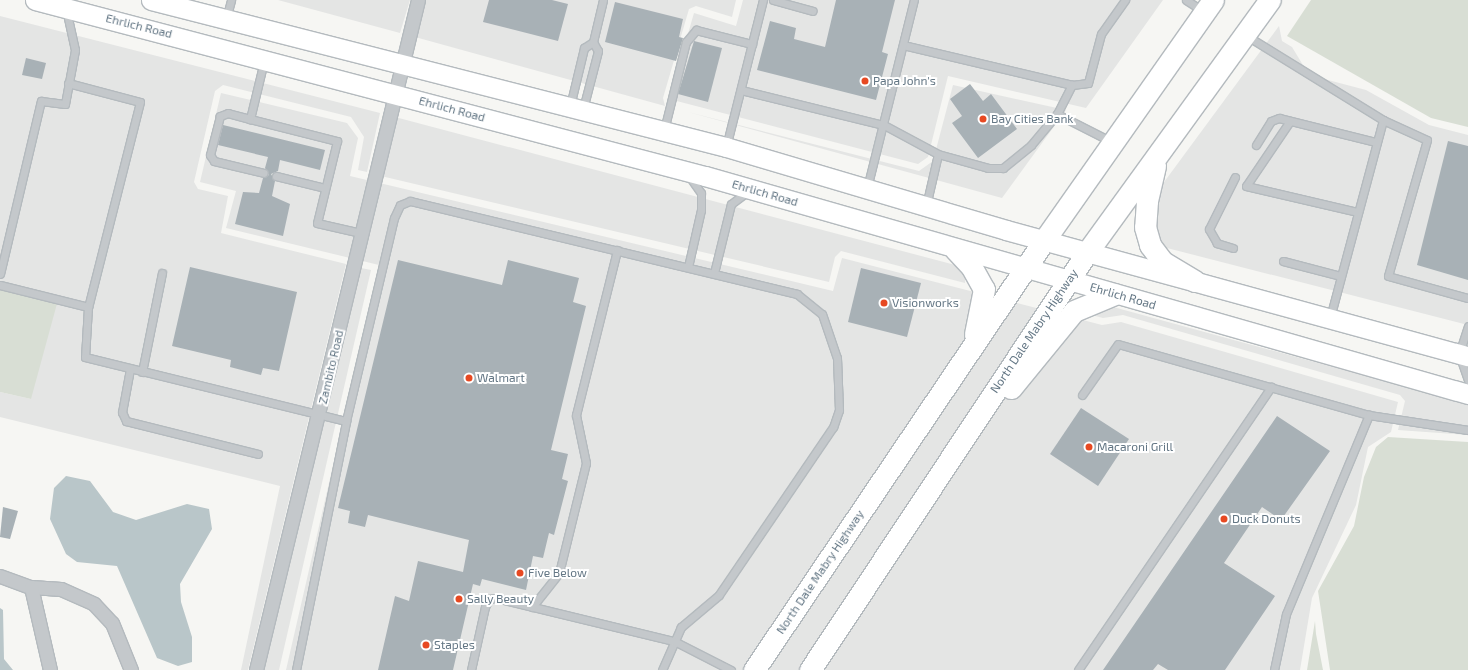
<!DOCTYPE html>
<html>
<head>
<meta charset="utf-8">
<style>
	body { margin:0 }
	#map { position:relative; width:1468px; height:670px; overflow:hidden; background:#f6f6f3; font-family:"Exo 2",sans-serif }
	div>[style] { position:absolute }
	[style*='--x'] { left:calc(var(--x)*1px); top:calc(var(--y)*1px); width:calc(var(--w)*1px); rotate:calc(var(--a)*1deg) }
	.built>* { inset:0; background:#e4e5e4 }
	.green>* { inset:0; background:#d8ded4 }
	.water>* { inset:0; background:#b9c6c9 }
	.building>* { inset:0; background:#a8b1b6 }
	.roads { filter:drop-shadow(1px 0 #b4babe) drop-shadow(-1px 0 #b4babe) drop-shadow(0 1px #b4babe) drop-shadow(0 -1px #b4babe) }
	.service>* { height:7px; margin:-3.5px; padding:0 3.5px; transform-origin:3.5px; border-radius:3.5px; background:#c4c8cb }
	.minor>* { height:13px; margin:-6.5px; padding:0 6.5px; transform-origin:6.5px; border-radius:6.5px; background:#c4c8cb }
	.secondary>* { height:19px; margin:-9.5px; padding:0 9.5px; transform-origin:9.5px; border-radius:9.5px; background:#fff }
	.primary>* { height:21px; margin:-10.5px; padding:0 10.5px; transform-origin:10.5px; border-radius:10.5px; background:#fff }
	.dots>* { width:11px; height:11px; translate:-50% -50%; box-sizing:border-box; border:2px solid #fff; border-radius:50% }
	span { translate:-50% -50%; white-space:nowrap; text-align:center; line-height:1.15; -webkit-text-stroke:4px #fff; paint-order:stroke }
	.street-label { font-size:12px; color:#647785 }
	.poi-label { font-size:12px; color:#647785 }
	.left { translate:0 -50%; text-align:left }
</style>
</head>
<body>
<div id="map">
	<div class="built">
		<i style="clip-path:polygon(278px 0,410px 0,400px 33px)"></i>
		<i style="clip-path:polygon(426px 0,736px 0,732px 17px,696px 6px,689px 9px,663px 98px,665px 106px,415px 37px)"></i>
		<i style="clip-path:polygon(743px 0,1163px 0,1086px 108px,948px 76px,928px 157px,918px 164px,669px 99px,694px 13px,736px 26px)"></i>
		<i style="clip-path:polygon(0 16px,380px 113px,367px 172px,358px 170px,364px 137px,351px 117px,223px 85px,215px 91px,194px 182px,198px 189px,228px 196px,221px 233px,346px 264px,248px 670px,241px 670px,280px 486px,0 417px,0 392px,31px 399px,0 285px)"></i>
		<i style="clip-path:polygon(1279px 26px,1282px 41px,1292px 47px,1309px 75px,1366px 90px,1429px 125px,1468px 135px,1468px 325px,1163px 247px,1157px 240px,1153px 225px,1156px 193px)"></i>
		<i style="clip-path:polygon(953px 85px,1066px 110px,1002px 198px,688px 112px,919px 171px,933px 161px)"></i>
		<i style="clip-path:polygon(221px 93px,347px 123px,358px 138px,350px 176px,833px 291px,842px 258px,1102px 325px,1121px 322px,1398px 402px,1391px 432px,1368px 447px,1356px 505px,1312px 598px,1300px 670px,286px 670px,379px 265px,226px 228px,236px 191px,200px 182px)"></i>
		<i style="clip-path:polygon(395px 117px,959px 266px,965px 272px,965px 283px,841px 251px,835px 257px,829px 282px,381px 176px)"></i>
		<i style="clip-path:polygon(361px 268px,371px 270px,279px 670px,264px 670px)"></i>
		<i style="clip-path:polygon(1106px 305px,1468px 404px,1468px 435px,1398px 430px,1405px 401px,1400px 395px,1123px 315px,1103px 318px,1084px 313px)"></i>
	</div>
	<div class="green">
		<i style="clip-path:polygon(1311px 0,1468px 0,1468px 127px,1431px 118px,1287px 36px)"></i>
		<i style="clip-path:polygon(0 285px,58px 300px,31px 399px,0 392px)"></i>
		<i style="clip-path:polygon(1388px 437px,1468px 442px,1468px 670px,1330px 670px,1318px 591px,1354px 526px,1364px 477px,1376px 447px)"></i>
		<i style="clip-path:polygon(1315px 621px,1316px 634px,1323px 670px,1307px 670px)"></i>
	</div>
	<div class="water">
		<i style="clip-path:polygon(66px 476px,90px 481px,113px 512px,136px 520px,187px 504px,209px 509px,212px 529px,180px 584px,181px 602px,192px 637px,192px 662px,178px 666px,157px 658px,117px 566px,77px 562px,66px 554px,50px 519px,54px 488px)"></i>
		<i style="clip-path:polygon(0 608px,3px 610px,4px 659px,13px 670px,0 670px)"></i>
	</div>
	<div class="building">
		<i style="clip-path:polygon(489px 0,552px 0,568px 4px,558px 41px,483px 22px)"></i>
		<i style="clip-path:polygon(836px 0,895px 0,882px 52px,888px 54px,876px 100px,757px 70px,770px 21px,796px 28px,794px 39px,825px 47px)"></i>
		<i style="clip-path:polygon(615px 2px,683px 19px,679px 37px,683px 38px,676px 61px,605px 42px)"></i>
		<i style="clip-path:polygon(694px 41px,722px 48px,708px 102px,678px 94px)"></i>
		<i style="clip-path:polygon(26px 58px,46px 63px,42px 79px,22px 75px)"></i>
		<i style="clip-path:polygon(970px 84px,983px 101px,991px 94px,1017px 129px,978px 158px,952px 123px,962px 116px,950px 99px)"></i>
		<i style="clip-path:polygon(223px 125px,325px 150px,320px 170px,280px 160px,278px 171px,271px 174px,275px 181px,272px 196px,290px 204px,283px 236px,235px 224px,243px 192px,259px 193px,263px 178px,269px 175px,265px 168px,268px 157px,218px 145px)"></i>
		<i style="clip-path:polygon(1448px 141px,1468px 146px,1468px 280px,1417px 265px)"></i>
		<i style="clip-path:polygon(398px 260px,502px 285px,508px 260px,579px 278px,573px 302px,586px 306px,551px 450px,568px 454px,562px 479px,568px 481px,554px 535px,549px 533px,543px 558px,533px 556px,526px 590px,482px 579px,480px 586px,473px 584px,453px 670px,378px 670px,395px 596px,409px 601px,418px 561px,463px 572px,469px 540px,368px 515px,365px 527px,348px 523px,350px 511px,338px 508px)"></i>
		<i style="clip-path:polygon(190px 267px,297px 292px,279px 371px,263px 368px,261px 375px,230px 367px,231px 360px,172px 346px)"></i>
		<i style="clip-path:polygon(861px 268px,921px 283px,907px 337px,848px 322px)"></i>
		<i style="clip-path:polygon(1081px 408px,1129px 439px,1098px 486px,1050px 454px)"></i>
		<i style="clip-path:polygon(1277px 416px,1330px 451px,1281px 520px,1262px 507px,1224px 563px,1275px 596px,1225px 670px,1168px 670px,1158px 664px,1153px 670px,1103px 670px)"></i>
		<i style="clip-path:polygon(3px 507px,18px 511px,10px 539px,0 537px)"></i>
	</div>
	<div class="roads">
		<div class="service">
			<i style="--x:773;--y:0;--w:41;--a:15.4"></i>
			<i style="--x:1186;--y:0;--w:20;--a:33"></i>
			<i style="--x:226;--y:19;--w:20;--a:-75"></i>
			<i style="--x:1247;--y:36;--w:160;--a:31.7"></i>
			<i style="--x:1383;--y:120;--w:205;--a:105"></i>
			<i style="--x:593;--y:42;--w:43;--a:-76.6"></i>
			<i style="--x:903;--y:45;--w:174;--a:13.3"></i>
			<i style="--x:1072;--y:85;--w:16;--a:-7"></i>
			<i style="--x:1088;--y:83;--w:51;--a:-75.1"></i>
			<i style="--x:1101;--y:34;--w:42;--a:-54.8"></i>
			<i style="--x:264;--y:61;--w:60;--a:103.6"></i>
			<i style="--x:250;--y:119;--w:90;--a:14.2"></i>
			<i style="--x:337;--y:141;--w:84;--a:103.7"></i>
			<i style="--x:317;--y:223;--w:45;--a:12.8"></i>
			<i style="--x:68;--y:83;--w:74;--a:14.8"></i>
			<i style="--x:140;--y:102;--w:211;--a:104.2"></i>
			<i style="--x:741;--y:90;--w:147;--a:13.8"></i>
			<i style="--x:884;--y:125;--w:61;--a:28.2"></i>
			<i style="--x:570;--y:106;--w:60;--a:-76.4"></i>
			<i style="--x:584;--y:48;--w:11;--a:-34"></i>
			<i style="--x:593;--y:42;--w:10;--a:61"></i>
			<i style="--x:598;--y:51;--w:60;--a:104.5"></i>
			<i style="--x:1057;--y:114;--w:62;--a:27"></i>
			<i style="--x:250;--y:119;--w:23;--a:-165"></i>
			<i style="--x:228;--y:113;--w:9;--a:159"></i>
			<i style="--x:220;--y:116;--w:40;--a:104.4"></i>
			<i style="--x:210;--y:155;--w:7;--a:56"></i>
			<i style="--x:214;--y:161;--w:51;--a:13.5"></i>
			<i style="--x:1383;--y:120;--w:48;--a:24.4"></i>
			<i style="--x:1427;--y:140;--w:141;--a:106"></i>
			<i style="--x:1388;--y:276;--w:83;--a:15.4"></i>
			<i style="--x:1290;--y:121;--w:78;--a:124.1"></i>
			<i style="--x:1246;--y:186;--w:115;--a:13.1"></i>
			<i style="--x:664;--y:130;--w:91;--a:-76"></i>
			<i style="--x:686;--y:42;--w:16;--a:-50"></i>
			<i style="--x:696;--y:30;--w:58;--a:14"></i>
			<i style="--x:1256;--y:145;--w:28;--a:-58"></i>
			<i style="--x:1271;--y:121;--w:9;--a:-21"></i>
			<i style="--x:1279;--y:118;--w:100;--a:13.9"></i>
			<i style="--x:726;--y:147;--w:152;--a:-75.9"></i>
			<i style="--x:276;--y:176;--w:50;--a:13.8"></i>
			<i style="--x:867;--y:188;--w:194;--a:-76"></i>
			<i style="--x:926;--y:206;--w:53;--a:-77"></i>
			<i style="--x:938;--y:154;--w:52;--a:15.6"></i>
			<i style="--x:988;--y:168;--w:15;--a:0"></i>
			<i style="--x:1003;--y:168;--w:36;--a:-39"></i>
			<i style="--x:1031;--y:145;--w:40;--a:-50"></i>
			<i style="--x:1057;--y:114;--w:33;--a:-63"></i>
			<i style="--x:1233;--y:248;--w:17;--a:-163"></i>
			<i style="--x:1217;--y:243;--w:16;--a:-120"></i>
			<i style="--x:1209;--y:229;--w:58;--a:-63.4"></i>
			<i style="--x:1283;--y:261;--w:60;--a:14.5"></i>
			<i style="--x:688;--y:267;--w:58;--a:-77.2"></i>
			<i style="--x:701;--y:210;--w:17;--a:-90"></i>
			<i style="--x:701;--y:193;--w:19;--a:-125"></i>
			<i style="--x:714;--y:273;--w:71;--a:-76.2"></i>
			<i style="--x:731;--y:204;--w:20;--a:-37"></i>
			<i style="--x:0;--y:274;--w:178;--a:-76.7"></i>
			<i style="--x:41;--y:101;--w:24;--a:7"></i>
			<i style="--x:65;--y:104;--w:55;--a:-79.5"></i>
			<i style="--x:75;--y:50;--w:42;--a:-102.4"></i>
			<i style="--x:0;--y:285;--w:91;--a:14"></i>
			<i style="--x:88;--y:307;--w:50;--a:93.4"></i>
			<i style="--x:85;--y:357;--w:269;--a:13.8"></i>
			<i style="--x:346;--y:421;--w:209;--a:-76.7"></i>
			<i style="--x:394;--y:218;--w:14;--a:-65"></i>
			<i style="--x:400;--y:205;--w:11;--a:-22"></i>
			<i style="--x:410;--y:201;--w:398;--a:13.5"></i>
			<i style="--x:797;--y:294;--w:32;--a:39"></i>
			<i style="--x:822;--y:314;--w:46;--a:71.2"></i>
			<i style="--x:837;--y:358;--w:52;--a:87.8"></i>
			<i style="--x:839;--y:410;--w:18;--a:109"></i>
			<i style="--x:833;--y:427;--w:203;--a:124.2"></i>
			<i style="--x:719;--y:595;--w:50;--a:139.9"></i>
			<i style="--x:681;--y:627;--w:47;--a:113.8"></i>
			<i style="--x:1468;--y:326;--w:29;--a:108"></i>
			<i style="--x:1459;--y:354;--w:28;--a:71"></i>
			<i style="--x:130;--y:369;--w:44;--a:100.5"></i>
			<i style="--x:122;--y:412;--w:10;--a:66"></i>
			<i style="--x:126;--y:421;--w:136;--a:14"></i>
			<i style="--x:142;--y:372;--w:101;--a:-78.6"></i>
			<i style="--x:1082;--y:395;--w:62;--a:-54.8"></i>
			<i style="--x:1118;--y:344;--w:261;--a:15.8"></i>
			<i style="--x:1369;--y:415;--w:100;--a:8.6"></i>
			<i style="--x:532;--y:607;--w:43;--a:-51.5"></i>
			<i style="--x:559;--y:573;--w:113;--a:-76.2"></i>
			<i style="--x:586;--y:463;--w:49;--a:-101.8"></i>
			<i style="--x:576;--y:415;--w:170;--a:-76"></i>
			<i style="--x:296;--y:670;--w:254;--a:-78.6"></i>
			<i style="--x:471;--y:670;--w:65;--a:-77.5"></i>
			<i style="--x:485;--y:607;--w:9;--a:-63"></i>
			<i style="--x:489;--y:599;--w:7;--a:-8"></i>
			<i style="--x:496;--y:598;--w:183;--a:13.6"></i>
			<i style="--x:674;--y:641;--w:64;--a:27"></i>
			<i style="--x:1078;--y:670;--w:343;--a:-55.7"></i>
			<i style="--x:1274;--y:670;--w:57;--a:-77.9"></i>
			<i style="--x:1286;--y:614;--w:216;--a:-67.4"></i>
		</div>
		<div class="minor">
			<i style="--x:0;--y:576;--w:33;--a:20"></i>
			<i style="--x:31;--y:587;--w:30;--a:4"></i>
			<i style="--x:61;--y:589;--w:36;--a:24"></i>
			<i style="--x:94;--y:604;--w:26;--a:47"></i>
			<i style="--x:112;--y:623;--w:51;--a:68"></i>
			<i style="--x:31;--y:587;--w:85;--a:77.1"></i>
			<i style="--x:256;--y:670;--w:689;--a:-76.41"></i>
		</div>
		<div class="secondary">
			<i style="--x:35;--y:0;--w:693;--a:14.72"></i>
			<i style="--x:705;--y:176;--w:794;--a:15.95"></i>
			<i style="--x:151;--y:0;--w:593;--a:14.34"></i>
			<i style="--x:726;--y:147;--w:292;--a:16.5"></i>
			<i style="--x:1006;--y:230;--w:479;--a:15.3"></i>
		</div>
		<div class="primary">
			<i style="--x:1155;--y:166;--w:36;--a:103"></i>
			<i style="--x:1147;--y:201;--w:26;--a:94"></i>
			<i style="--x:1145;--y:227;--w:19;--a:74"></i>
			<i style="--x:1150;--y:245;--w:21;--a:53"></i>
			<i style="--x:1163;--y:262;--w:37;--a:31"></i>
			<i style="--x:955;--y:249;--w:23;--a:47"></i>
			<i style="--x:971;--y:266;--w:26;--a:61"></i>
			<i style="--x:984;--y:289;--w:46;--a:101.3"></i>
			<i style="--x:1011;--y:388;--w:99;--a:-50.7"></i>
			<i style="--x:1074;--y:311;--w:44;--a:-22.5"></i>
			<i style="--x:754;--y:670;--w:520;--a:-55.97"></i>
			<i style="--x:1045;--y:239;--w:292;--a:-54.9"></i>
			<i style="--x:810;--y:670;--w:503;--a:-56.44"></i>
			<i style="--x:1088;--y:251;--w:310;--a:-54.1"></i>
		</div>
	</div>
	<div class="dots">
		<i style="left:865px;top:81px;background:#e74922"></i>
		<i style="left:983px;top:119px;background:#e74922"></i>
		<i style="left:884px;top:303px;background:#e74922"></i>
		<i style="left:469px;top:378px;background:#e74922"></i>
		<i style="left:1089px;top:447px;background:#e74922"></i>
		<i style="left:1224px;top:519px;background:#e74922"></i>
		<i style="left:520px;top:573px;background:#e74922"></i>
		<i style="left:459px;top:599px;background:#e74922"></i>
		<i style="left:426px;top:645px;background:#e74922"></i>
	</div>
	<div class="street-label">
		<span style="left:139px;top:26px;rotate:14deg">Ehrlich Road</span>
		<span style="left:452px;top:109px;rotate:15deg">Ehrlich Road</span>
		<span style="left:765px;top:193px;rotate:16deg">Ehrlich Road</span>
		<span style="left:1123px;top:296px;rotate:16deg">Ehrlich Road</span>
		<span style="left:1034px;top:331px;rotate:-56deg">North Dale Mabry Highway</span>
		<span style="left:331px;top:367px;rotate:-77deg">Zambito Road</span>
		<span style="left:820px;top:572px;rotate:-56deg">North Dale Mabry Highway</span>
	</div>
	<div class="poi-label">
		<span class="left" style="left:873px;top:81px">Papa John's</span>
		<span class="left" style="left:991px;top:119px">Bay Cities Bank</span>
		<span class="left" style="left:892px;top:303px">Visionworks</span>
		<span class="left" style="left:477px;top:378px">Walmart</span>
		<span class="left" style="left:1097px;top:447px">Macaroni Grill</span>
		<span class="left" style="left:1232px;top:519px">Duck Donuts</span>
		<span class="left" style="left:528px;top:573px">Five Below</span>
		<span class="left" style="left:467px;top:599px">Sally Beauty</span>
		<span class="left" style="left:434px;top:645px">Staples</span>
	</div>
</div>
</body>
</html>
